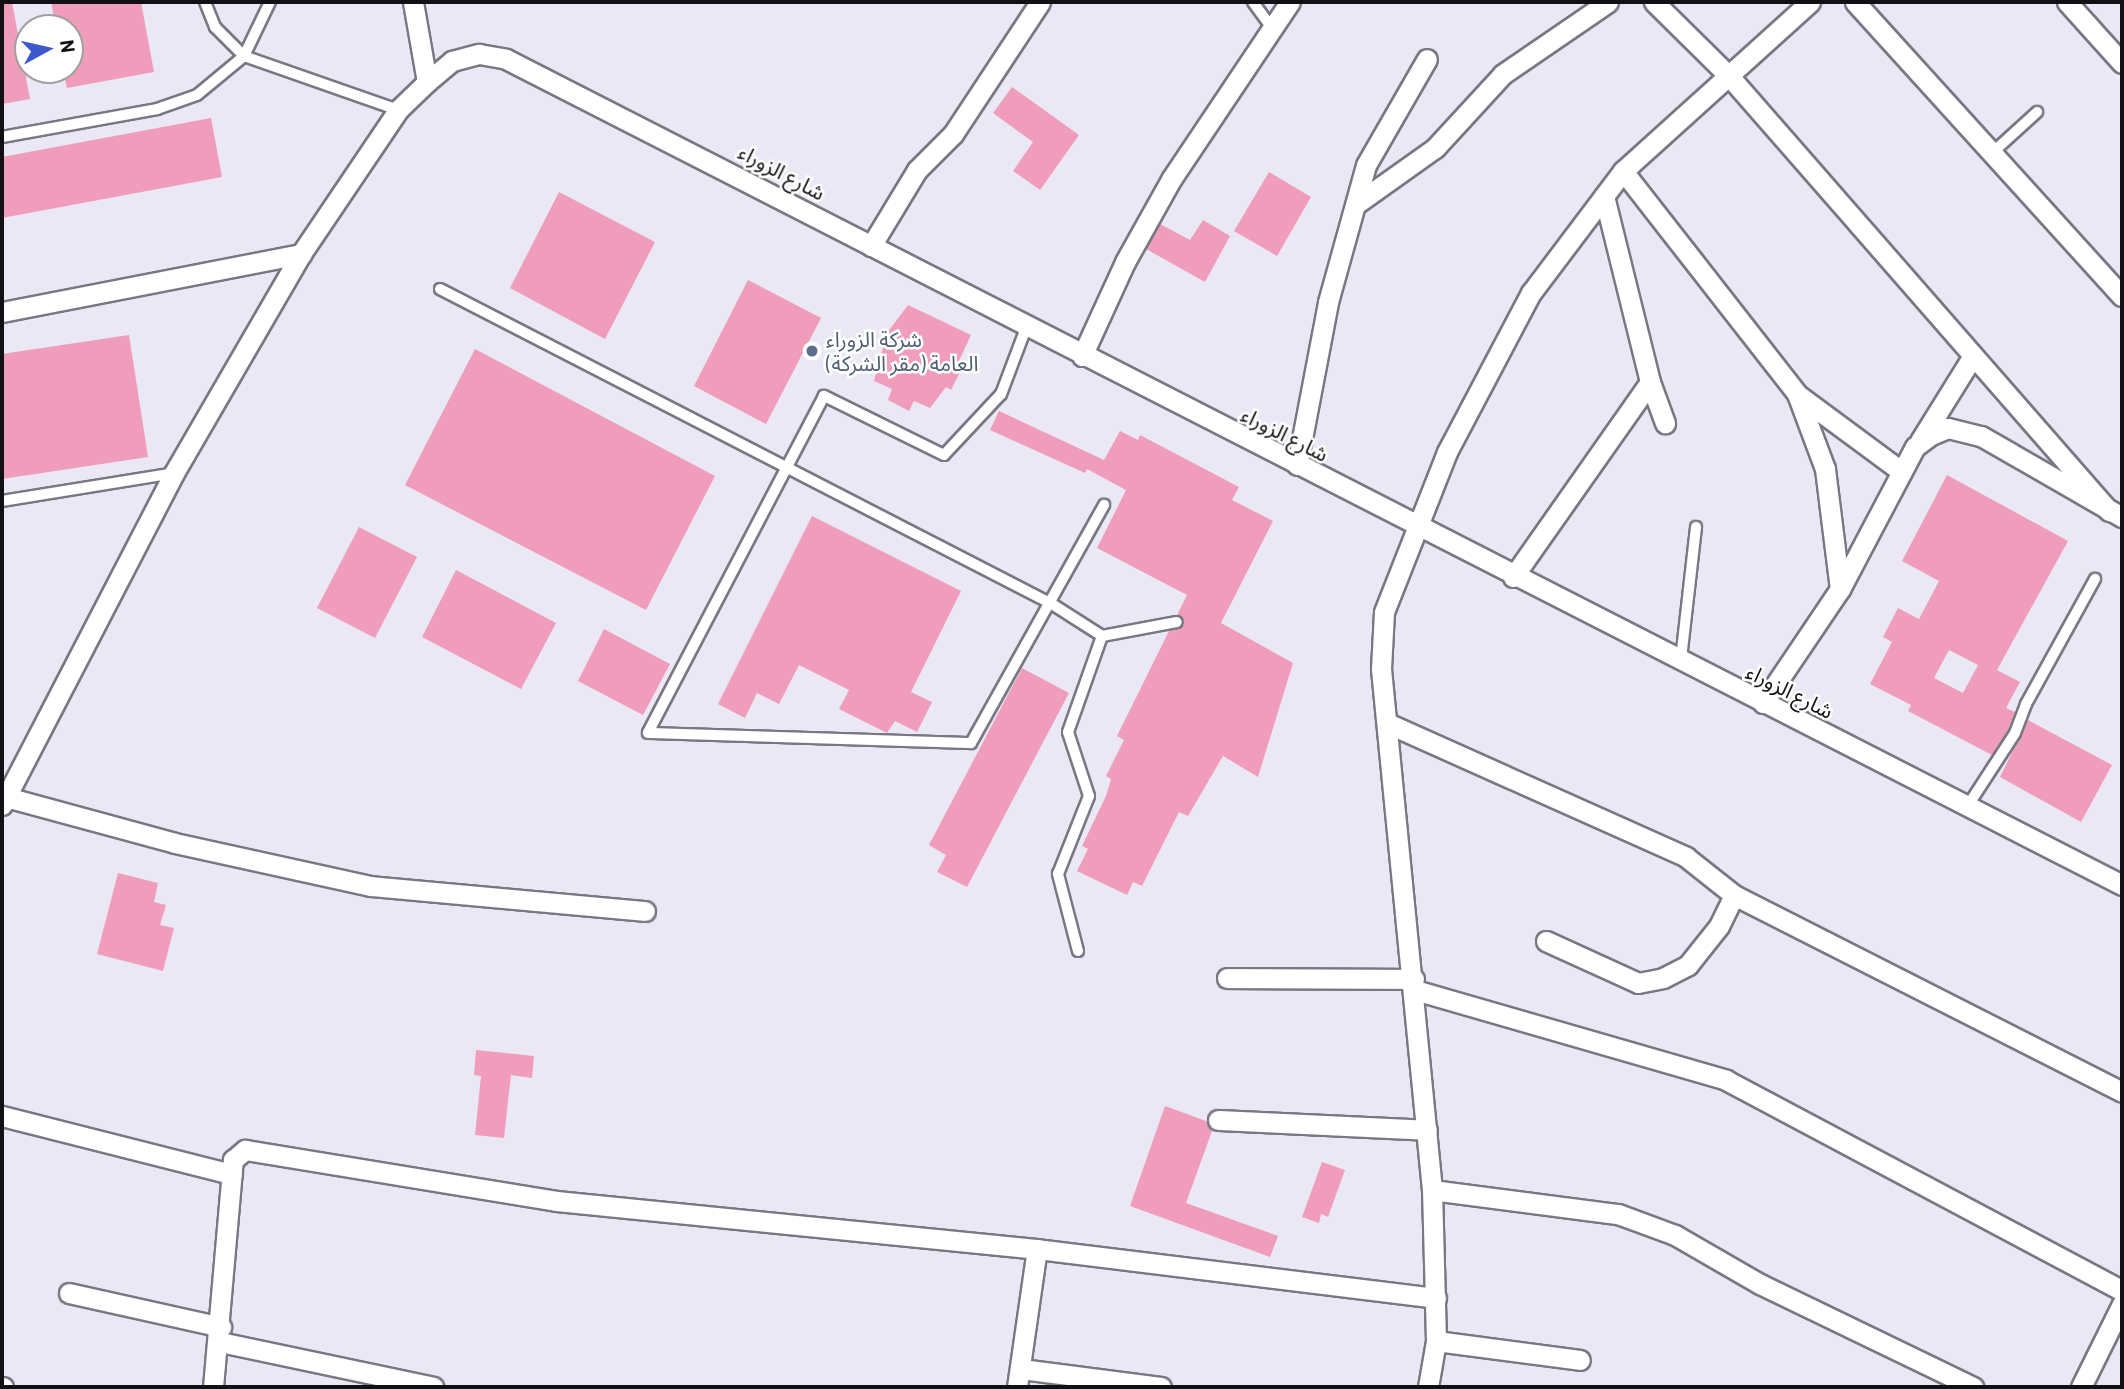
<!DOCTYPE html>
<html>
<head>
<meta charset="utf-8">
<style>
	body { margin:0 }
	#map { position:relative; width:2124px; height:1389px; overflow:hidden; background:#eae8f4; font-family:Barlow,"Noto Sans Arabic",sans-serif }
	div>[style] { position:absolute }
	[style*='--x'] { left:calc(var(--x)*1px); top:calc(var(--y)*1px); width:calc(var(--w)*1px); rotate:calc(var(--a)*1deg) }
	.building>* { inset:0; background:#f09dbb }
	.roads { filter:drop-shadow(2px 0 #797782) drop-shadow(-2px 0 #797782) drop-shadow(0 2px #797782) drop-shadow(0 -2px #797782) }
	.service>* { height:10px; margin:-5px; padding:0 5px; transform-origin:5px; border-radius:5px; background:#fff }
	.minor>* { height:19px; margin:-9.5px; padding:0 9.5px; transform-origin:9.5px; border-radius:9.5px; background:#fff }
	.dots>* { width:19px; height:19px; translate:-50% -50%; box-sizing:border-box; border:4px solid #fff; border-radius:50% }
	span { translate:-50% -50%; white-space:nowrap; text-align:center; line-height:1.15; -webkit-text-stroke:5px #fff; paint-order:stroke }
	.street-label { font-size:21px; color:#111014 }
	.service-label { font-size:21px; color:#4e5e75 }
	.left { translate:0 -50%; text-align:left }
	.frame { position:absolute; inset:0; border:4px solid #111014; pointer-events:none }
	.north { position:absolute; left:14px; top:14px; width:70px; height:70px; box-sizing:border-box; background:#fff; border:2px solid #a09fa1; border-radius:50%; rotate:82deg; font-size:19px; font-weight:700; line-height:28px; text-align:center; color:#111014 }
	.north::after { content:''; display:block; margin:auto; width:24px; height:32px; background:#3c58ca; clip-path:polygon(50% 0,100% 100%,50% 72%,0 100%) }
</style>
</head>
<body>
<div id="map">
	<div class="building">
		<i style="clip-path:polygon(2px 2px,12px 2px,30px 99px,2px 104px)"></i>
		<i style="clip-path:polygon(51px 2px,141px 2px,154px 72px,67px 88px,63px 70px,70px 70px,70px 28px,56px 28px)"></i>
		<i style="clip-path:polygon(1012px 87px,1079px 135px,1040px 190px,1013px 171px,1033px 142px,993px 113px)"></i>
		<i style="clip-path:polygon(211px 118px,222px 177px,2px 218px,2px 157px)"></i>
		<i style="clip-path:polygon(1269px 172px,1311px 197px,1277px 256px,1234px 231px)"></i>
		<i style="clip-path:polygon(559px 192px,655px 242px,605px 339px,510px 288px)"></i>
		<i style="clip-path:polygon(1203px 220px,1230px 236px,1205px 282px,1146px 249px,1160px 224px,1190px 240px)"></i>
		<i style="clip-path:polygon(748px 280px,821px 318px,766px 424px,694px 386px)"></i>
		<i style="clip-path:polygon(908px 305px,971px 335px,956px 367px,961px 370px,951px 390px,946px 387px,930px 408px,914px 401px,909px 411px,888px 400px,892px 389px,874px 381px,887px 333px)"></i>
		<i style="clip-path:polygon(129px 335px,148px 457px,2px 479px,2px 354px)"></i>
		<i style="clip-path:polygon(475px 349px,715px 476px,646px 610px,405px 485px)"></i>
		<i style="clip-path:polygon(999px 411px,1104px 460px,1120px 431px,1138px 440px,1140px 435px,1239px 487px,1232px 500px,1273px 521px,1221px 623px,1293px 663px,1258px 777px,1223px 756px,1188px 816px,1179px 812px,1142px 886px,1133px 882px,1127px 895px,1077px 871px,1088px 849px,1082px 846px,1106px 796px,1111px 779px,1106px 776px,1124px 740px,1117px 736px,1169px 631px,1184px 625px,1183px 618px,1177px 615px,1187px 595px,1097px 548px,1126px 490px,1087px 469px,1085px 473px,990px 430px)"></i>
		<i style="clip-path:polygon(evenodd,1947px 475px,2068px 541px,1997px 670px,2020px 682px,2006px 708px,2015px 712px,2008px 730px,1992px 755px,1908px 711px,1911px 705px,1870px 684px,1892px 642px,1883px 637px,1898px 608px,1919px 619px,1939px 581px,1902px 561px,1947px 475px,1949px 650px,1978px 665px,1963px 693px,1934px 678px,1949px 650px)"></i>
		<i style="clip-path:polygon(812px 516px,961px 591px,911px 692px,932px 702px,917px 732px,895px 721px,887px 733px,839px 709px,849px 690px,799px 665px,779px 704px,757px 693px,745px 718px,718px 704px)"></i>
		<i style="clip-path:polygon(359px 527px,417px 557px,375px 638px,317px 608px)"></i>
		<i style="clip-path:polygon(456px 570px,556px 623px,521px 689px,422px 637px)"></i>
		<i style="clip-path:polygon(604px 629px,670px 664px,643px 715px,578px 681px)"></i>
		<i style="clip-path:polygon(1022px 668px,1069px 693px,967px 887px,937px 872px,946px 855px,929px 845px)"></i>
		<i style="clip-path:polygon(2028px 720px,2112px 765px,2081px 822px,2000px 777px)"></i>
		<i style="clip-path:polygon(118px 873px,158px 883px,154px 902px,166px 905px,160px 925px,174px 928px,163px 971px,97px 954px)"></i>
		<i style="clip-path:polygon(476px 1050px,534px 1056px,532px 1078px,511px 1075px,504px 1138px,475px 1135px,481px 1076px,474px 1075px)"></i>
		<i style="clip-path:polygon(1165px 1106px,1206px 1121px,1212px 1131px,1186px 1203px,1278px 1236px,1270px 1257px,1130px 1206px)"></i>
		<i style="clip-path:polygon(1322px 1162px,1345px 1170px,1328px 1217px,1321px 1214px,1319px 1223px,1302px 1217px)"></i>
	</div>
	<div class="roads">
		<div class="service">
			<i style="--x:205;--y:2;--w:27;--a:68"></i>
			<i style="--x:215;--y:27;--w:41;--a:45"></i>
			<i style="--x:244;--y:56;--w:163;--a:19.3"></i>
			<i style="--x:1253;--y:2;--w:31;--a:54"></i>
			<i style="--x:2;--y:137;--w:158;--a:-10.2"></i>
			<i style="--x:157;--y:109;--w:42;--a:-19.3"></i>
			<i style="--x:197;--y:95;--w:61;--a:-39.7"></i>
			<i style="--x:244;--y:56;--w:60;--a:-64.3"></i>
			<i style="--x:1992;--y:153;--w:61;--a:-42.3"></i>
			<i style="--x:440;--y:289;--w:688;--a:27.24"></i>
			<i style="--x:1052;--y:604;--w:59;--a:32.6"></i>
			<i style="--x:1102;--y:636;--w:76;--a:-10.6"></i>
			<i style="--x:1026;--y:328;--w:71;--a:110.7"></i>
			<i style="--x:1001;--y:394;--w:83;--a:133.1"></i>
			<i style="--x:944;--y:455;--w:134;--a:-153.8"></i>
			<i style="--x:824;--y:396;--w:380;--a:117.6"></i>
			<i style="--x:648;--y:733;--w:323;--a:1.8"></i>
			<i style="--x:971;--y:743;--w:273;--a:-60.8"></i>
			<i style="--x:2;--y:501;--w:174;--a:-9.2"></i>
			<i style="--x:1681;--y:659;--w:133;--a:-83.5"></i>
			<i style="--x:1967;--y:807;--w:88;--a:-57"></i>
			<i style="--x:2015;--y:733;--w:31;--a:-69"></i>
			<i style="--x:2026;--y:704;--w:143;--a:-61.1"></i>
			<i style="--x:1078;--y:951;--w:80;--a:-104.6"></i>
			<i style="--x:1058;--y:874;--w:84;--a:-68.3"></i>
			<i style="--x:1089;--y:796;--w:67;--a:-108.2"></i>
			<i style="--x:1068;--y:732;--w:102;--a:-70.5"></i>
		</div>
		<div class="minor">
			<i style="--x:413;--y:2;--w:81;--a:80.1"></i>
			<i style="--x:1654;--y:2;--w:105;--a:44.6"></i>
			<i style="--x:1729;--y:76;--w:578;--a:48.86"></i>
			<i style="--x:1855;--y:2;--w:397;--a:47.8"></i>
			<i style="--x:2067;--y:2;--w:82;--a:48"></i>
			<i style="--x:1623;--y:171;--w:283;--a:52"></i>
			<i style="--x:1797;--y:394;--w:80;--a:69.5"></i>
			<i style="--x:1825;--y:469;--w:121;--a:82.9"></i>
			<i style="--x:1604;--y:196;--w:192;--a:76.1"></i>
			<i style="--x:1650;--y:382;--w:44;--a:69.9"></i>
			<i style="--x:1359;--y:202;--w:93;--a:-35.4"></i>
			<i style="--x:1435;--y:148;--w:100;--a:-47.4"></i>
			<i style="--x:1503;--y:74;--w:127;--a:-34.4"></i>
			<i style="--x:871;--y:246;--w:89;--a:-58.8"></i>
			<i style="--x:917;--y:170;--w:51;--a:-45"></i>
			<i style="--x:953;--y:134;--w:158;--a:-56.6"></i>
			<i style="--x:2;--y:312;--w:305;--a:-11"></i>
			<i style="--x:301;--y:254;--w:174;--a:-56"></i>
			<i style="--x:398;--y:110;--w:40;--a:-44"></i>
			<i style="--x:427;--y:82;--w:33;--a:-40"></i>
			<i style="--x:452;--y:61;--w:28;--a:-15"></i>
			<i style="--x:479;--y:54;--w:27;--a:10"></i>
			<i style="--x:506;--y:59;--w:1815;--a:27.07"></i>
			<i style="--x:1082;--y:356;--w:103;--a:-65.4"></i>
			<i style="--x:1125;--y:262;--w:96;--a:-60.8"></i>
			<i style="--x:1172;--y:178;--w:212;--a:-56.2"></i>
			<i style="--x:1798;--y:395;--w:129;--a:36.5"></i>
			<i style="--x:1920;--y:441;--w:100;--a:-58.1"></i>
			<i style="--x:1297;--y:465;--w:166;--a:-79.2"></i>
			<i style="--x:1328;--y:302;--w:142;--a:-74.5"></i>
			<i style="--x:1366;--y:165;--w:122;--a:-60.1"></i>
			<i style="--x:1513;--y:577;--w:238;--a:-54.9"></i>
			<i style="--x:1763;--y:703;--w:138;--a:-56"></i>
			<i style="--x:1840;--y:589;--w:161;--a:-62.2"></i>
			<i style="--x:1915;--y:447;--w:20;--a:-37"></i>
			<i style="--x:1931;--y:435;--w:18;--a:-22"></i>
			<i style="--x:1948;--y:428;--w:34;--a:14"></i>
			<i style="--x:1981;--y:436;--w:163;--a:29.9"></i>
			<i style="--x:1387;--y:723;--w:328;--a:24.1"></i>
			<i style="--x:1686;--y:857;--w:61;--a:38.4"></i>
			<i style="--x:1734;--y:895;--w:435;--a:26.9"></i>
			<i style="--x:6;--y:797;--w:175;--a:15.2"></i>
			<i style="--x:175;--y:843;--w:200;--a:12.4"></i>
			<i style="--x:370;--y:886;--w:276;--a:5.2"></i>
			<i style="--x:2;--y:805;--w:374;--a:-62.6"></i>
			<i style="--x:174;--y:473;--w:253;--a:-59.9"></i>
			<i style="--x:1546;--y:941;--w:101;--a:24.5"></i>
			<i style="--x:1638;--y:983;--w:25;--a:-11"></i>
			<i style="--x:1663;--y:978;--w:28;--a:-27"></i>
			<i style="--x:1688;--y:965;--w:50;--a:-51.5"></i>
			<i style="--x:1719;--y:926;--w:34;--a:-64"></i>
			<i style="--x:1227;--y:978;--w:187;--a:0.3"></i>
			<i style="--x:1415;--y:990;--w:324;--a:16.1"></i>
			<i style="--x:1726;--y:1080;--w:449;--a:28"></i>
			<i style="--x:2;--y:1116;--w:237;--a:14.2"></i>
			<i style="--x:1218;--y:1120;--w:209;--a:2.7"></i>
			<i style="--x:1432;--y:1190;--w:188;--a:7.4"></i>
			<i style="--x:1618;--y:1214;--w:61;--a:20.2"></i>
			<i style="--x:1675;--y:1235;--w:98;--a:30"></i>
			<i style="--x:1760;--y:1284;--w:237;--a:25.8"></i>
			<i style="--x:69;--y:1293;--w:156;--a:12.6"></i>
			<i style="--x:1436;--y:1341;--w:145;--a:7.5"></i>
			<i style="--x:220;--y:1342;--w:218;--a:11.9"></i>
			<i style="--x:1021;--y:1369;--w:141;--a:7.3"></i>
			<i style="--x:2;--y:1387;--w:1;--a:0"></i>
			<i style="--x:213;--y:1387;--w:228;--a:-85"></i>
			<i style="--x:233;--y:1160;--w:16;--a:-40"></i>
			<i style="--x:245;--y:1150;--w:315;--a:9.3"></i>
			<i style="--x:556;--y:1201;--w:483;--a:5.7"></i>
			<i style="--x:1037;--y:1249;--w:402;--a:7"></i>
			<i style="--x:1017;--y:1387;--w:139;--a:-81.8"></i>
			<i style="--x:1428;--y:1387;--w:47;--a:-80.1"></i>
			<i style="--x:1436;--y:1341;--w:151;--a:-91.5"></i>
			<i style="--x:1432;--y:1190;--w:523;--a:-95.59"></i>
			<i style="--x:1381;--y:669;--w:57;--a:-87"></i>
			<i style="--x:1384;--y:612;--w:172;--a:-68.5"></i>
			<i style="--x:1447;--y:452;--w:180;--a:-62.2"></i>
			<i style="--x:1531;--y:293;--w:153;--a:-53"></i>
			<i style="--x:1623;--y:171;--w:252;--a:-42.1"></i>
			<i style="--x:2081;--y:1387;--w:93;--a:-63.7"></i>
		</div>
	</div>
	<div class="dots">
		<i style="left:812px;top:351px;background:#5c6f8a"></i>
	</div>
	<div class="street-label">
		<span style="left:782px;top:172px;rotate:28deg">شارع الزوراء</span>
		<span style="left:1285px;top:434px;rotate:27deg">شارع الزوراء</span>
		<span style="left:1790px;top:691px;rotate:27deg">شارع الزوراء</span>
	</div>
	<div class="service-label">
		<span class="left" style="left:826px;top:351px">شركة الزوراء<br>العامة (مقر الشركة)</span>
	</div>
	<div class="frame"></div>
	<div class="north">N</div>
</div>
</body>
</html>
